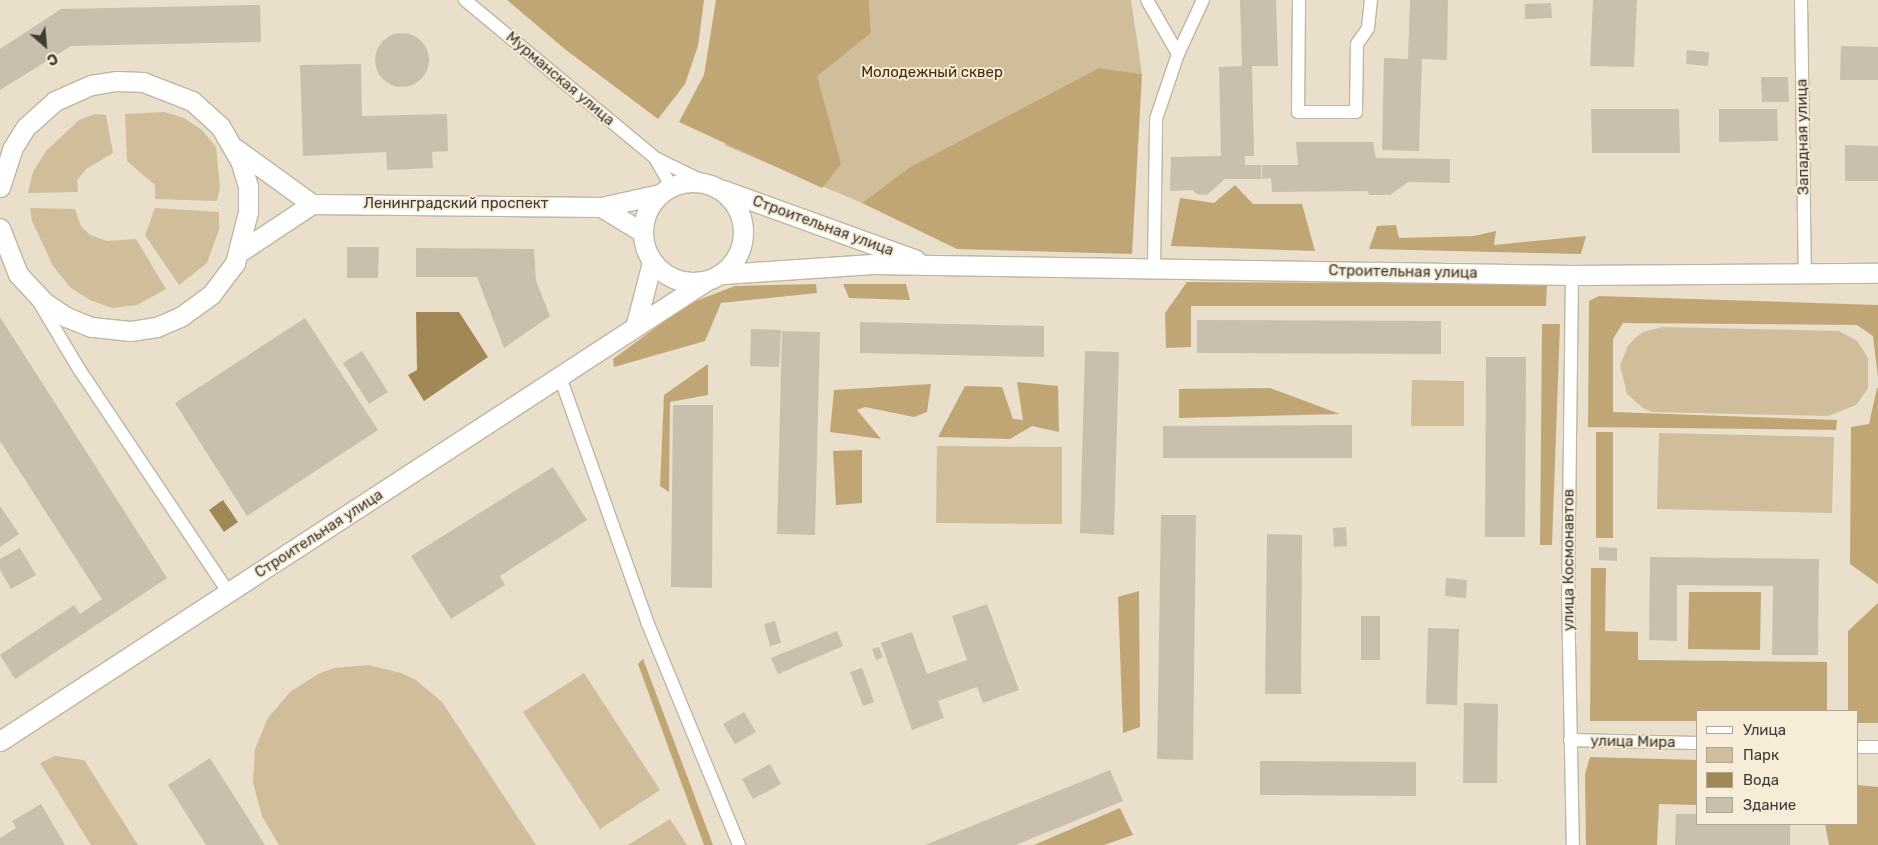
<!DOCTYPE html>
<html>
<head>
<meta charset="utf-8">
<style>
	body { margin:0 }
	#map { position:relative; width:1878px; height:845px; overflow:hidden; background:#eadfcb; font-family:Rubik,sans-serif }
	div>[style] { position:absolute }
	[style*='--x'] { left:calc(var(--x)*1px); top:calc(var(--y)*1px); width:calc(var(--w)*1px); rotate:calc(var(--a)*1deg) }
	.green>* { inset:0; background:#d0bd9a }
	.forest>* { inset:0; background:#c1a675 }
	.water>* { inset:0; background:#a18756 }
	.building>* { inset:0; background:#c9bfac }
	.round { border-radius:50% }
	.roads { filter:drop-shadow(1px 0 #c0b5a2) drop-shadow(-1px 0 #c0b5a2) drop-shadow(0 1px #c0b5a2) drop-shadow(0 -1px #c0b5a2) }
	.street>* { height:12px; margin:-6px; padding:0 6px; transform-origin:6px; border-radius:6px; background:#fff }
	.secondary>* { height:19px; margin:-9.5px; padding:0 9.5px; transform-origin:9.5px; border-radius:9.5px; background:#fff }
	.secondary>.ring { margin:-9.5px; padding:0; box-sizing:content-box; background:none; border:19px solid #fff; border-radius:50% }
	span { translate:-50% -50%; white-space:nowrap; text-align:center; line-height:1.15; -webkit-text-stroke:4px #f7ecd8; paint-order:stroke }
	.park-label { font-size:15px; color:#412e04 }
	.street-label { font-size:15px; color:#403b34 }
	.legend { position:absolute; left:1696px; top:710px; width:162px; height:115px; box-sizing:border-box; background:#f7ecd8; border:1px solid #aea596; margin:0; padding:6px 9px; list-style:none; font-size:15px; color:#403b34 }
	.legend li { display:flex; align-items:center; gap:10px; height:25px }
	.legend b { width:25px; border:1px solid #aea596 }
	.north { position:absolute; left:20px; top:20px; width:50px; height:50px; -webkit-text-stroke:4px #f7ecd8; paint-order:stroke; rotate:153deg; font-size:14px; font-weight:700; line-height:20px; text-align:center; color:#403b34 }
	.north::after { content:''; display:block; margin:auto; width:18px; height:22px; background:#403b34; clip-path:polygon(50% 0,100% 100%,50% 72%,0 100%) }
</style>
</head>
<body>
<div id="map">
	<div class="green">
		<i style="clip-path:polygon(869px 0,1131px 0,1142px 74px,1099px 68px,910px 167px,862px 203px,724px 145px,871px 33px)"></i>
		<i style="clip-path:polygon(164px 112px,184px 118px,202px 130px,216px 147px,220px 187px,217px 201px,155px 199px,155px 185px,127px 161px,125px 114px)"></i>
		<i style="clip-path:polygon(95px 114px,106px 115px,113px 153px,86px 169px,77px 180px,78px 192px,28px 193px,33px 172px,46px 151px,79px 120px)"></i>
		<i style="clip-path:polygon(30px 208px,75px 209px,81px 226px,90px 235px,107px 241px,136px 239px,166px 289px,137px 305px,112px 308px,90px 300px,71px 288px,53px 266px,32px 221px)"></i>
		<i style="clip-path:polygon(155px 208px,219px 212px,219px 229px,207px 263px,179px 285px,145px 235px)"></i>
		<i style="clip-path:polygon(1663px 327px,1839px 331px,1857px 341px,1868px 358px,1868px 388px,1856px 405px,1828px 416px,1652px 412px,1643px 408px,1627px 394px,1620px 365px,1628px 346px,1635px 338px,1643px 332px)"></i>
		<i style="clip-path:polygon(1412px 380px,1464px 381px,1464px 426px,1411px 426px)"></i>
		<i style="clip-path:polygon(1659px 433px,1834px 437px,1832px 513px,1657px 509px)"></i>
		<i style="clip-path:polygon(937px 446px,1062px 447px,1062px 524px,936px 523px)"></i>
		<i style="clip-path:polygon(368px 665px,401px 673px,416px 680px,442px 702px,536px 845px,279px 845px,262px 816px,253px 783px,255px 749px,268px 718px,290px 692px,318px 674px,334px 668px)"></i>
		<i style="clip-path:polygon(584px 673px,660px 790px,600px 829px,523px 712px)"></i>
		<i style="clip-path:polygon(55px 756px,84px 760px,138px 845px,91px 845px,40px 763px)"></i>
		<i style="clip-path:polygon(670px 819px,687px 845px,628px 845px)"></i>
	</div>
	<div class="forest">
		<i style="clip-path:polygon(507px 0,704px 0,698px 46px,685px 84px,658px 119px,566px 50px)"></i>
		<i style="clip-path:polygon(716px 0,869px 0,871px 33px,817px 76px,841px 164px,822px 188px,679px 122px,704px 75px)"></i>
		<i style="clip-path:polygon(1099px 68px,1142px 74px,1132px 254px,957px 249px,862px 203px,910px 167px)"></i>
		<i style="clip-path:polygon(1235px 185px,1253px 204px,1302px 204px,1315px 251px,1171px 246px,1180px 198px,1214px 203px)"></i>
		<i style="clip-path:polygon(1396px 225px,1399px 238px,1474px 236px,1496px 231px,1494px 245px,1586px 236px,1581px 254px,1369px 249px,1377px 226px)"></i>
		<i style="clip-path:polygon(1187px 282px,1547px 284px,1546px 306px,1191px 306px,1191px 347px,1166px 348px,1165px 313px)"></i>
		<i style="clip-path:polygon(816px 284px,817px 293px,721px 303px,705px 341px,614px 367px,613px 359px,688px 304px,735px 286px)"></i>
		<i style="clip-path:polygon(843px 284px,906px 284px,910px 300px,849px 298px)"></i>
		<i style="clip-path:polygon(1599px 296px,1878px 305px,1878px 378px,1873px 336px,1857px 325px,1623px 323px,1613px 339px,1613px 412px,1837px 420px,1836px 430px,1588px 427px,1589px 301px)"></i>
		<i style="clip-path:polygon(1542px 324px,1560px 324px,1552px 545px,1540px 545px)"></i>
		<i style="clip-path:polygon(708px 364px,708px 395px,670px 402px,669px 492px,660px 486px,664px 395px)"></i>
		<i style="clip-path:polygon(1017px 382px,1058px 386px,1059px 432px,1032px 426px,1010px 439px,938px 437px,965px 386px,1002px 387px,1013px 419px,1023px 420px)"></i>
		<i style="clip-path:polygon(931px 384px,927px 412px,914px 417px,865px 407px,857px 410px,881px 439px,830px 432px,834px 390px)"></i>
		<i style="clip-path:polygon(1270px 388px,1340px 414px,1179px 418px,1179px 389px)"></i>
		<i style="clip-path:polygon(1877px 388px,1878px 388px,1878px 584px,1850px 564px,1851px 427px,1869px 424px)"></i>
		<i style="clip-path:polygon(1596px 432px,1613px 432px,1613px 538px,1596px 538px)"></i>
		<i style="clip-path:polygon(862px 450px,862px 503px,836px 505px,833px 451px)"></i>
		<i style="clip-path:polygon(1591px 568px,1606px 568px,1605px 631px,1638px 632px,1638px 660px,1827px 662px,1827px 711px,1697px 711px,1697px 721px,1590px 721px)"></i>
		<i style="clip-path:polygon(1139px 591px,1140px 727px,1123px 733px,1118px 597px)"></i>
		<i style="clip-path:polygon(1689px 592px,1761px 592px,1760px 650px,1688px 649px)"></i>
		<i style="clip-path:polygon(1878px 603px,1878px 723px,1857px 723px,1857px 711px,1848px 711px,1848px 631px)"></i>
		<i style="clip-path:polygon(643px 659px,713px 845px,704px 845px,638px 664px)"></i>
		<i style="clip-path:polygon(1590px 757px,1697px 760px,1697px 805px,1659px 804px,1657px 845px,1586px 845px,1585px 774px)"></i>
		<i style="clip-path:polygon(1857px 765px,1857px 785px,1878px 787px,1878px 845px,1829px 845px,1825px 824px,1857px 824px)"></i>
		<i style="clip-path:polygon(1120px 808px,1133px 835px,1104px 845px,1034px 845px)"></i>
	</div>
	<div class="water">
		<i style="clip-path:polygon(416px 312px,459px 312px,488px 357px,424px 401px,408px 375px,417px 370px)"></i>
		<i style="clip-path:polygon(223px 500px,238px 522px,224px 532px,209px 510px)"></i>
	</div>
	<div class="building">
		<i style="clip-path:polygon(1240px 0,1276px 0,1278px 66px,1252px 66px,1254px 156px,1245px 156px,1245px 165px,1261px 165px,1261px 179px,1225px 179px,1207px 195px,1197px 194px,1193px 190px,1170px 191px,1171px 157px,1221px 156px,1219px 67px,1242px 66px)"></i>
		<i style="clip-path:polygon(1410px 0,1448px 0,1447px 60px,1422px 59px,1419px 151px,1382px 150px,1384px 58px,1408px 59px)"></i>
		<i style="clip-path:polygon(1593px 0,1637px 0,1634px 67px,1590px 66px)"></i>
		<i style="clip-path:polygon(1551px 3px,1552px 18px,1525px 19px,1525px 4px)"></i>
		<i style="clip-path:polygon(260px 5px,261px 42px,71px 46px,0 90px,0 49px,61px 9px)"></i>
		<i class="round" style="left:375px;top:33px;width:54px;height:54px"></i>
		<i style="clip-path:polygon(1841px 46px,1878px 47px,1878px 80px,1840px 80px)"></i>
		<i style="clip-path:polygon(1687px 50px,1709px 52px,1708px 66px,1686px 64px)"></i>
		<i style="clip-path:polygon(361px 64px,362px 116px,447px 114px,448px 151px,432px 152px,433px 168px,387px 170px,386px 152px,303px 156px,300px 65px)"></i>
		<i style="clip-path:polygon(1761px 77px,1788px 77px,1789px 102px,1762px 102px)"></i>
		<i style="clip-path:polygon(1591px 109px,1679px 109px,1680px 153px,1592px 153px)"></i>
		<i style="clip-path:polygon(1719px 109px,1777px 109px,1778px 141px,1719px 142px)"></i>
		<i style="clip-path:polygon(1296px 142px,1373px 142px,1376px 158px,1450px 159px,1450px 183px,1408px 182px,1390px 195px,1369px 195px,1367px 191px,1272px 192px,1271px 178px,1262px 179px,1262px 165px,1298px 165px)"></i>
		<i style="clip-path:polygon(1845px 145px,1878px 146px,1878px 181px,1845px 181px)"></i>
		<i style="clip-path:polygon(347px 247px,379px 247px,378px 278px,347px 278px)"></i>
		<i style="clip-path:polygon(416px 248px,534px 249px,536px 281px,550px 316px,504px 348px,477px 277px,416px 277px)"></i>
		<i style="clip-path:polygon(0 317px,167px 578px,15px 679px,0 655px,74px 605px,80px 614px,102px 599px,0 441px)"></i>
		<i style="clip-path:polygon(305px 318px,378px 430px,247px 516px,175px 403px)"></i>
		<i style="clip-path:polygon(1197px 320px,1441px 321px,1441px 354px,1197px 353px)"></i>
		<i style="clip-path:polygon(860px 322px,1044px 326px,1044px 357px,860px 353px)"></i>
		<i style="clip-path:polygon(751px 329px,781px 330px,779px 367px,750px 366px)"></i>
		<i style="clip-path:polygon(782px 331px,820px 332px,815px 535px,777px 534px)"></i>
		<i style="clip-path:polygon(362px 351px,388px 392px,369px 404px,343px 363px)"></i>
		<i style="clip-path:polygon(1085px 351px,1119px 352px,1114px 535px,1080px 533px)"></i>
		<i style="clip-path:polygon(1486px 357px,1526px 357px,1525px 537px,1485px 537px)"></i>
		<i style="clip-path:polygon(673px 405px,713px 405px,712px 588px,671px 587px)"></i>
		<i style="clip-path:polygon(1352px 425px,1352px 458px,1163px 458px,1163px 426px)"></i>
		<i style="clip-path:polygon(553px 467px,587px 520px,500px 576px,505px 585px,451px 619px,411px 556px)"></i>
		<i style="clip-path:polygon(0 506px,19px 534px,0 547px)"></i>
		<i style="clip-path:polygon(1161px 515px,1196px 515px,1193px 760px,1157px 759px)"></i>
		<i style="clip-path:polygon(1346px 527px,1347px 546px,1334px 547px,1333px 528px)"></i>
		<i style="clip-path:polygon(1267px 534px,1302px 535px,1301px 694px,1265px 694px)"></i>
		<i style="clip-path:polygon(1599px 547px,1617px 548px,1617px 561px,1599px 560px)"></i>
		<i style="clip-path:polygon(20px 548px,36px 575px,11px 589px,0 570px,0 559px)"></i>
		<i style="clip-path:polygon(1650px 557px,1819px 559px,1818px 655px,1772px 655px,1773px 586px,1677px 585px,1677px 641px,1649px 640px)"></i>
		<i style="clip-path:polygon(1446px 578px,1467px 580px,1466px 598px,1445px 596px)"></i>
		<i style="clip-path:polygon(987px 604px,1019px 690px,983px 703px,977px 687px,938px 701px,944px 718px,912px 730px,881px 643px,912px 632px,927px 674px,967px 660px,952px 616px)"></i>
		<i style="clip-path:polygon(1361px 616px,1380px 616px,1380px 660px,1361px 660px)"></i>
		<i style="clip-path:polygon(775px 621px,781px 643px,770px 646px,764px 624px)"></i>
		<i style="clip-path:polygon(1428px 628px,1459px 629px,1457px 705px,1426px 704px)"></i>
		<i style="clip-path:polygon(837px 631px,843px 646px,778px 674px,771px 658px)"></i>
		<i style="clip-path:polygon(879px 647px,883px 657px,876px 660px,872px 649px)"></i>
		<i style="clip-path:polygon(862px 668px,874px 702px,863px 706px,850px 672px)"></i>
		<i style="clip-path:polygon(1464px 703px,1498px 704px,1497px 783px,1463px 783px)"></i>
		<i style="clip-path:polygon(744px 712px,756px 732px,735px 744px,723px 724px)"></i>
		<i style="clip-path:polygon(210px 758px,265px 845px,206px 845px,168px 785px)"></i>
		<i style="clip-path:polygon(1260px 761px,1416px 762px,1416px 796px,1260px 795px)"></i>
		<i style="clip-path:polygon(770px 764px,781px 784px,753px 799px,742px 779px)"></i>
		<i style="clip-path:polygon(1110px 770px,1123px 801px,1016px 845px,925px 845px)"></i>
		<i style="clip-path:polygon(41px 804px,65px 845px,0 845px,0 838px,16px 828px,12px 821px)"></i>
		<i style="clip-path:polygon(1676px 814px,1697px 814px,1697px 824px,1790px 824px,1790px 845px,1675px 845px)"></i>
	</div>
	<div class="roads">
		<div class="street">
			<i style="--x:465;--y:0;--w:247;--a:39.7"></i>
			<i style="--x:655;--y:158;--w:55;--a:26.1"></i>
			<i style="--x:1147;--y:0;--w:62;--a:60.1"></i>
			<i style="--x:1299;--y:0;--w:112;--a:90.5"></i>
			<i style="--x:1298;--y:112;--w:58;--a:0"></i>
			<i style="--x:1356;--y:112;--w:68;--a:-89.2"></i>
			<i style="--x:1357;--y:44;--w:19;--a:-55"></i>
			<i style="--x:1368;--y:28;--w:28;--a:-84"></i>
			<i style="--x:1801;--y:0;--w:273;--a:89.2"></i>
			<i style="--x:655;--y:158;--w:32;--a:60"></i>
			<i style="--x:1154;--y:268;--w:149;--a:-89.2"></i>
			<i style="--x:1156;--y:119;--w:69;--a:-71.3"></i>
			<i style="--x:1178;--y:54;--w:60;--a:-65.2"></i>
			<i style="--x:1572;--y:275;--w:317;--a:90.7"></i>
			<i style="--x:1568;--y:592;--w:253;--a:88.9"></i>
			<i style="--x:39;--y:302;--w:78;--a:59.2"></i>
			<i style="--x:79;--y:369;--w:270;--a:56.2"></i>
			<i style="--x:560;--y:377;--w:262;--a:70.4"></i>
			<i style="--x:648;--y:624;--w:239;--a:67.6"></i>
			<i style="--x:1570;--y:740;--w:127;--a:1.4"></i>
			<i style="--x:1857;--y:747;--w:21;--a:0"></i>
		</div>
		<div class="secondary">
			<i style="--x:236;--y:149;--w:94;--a:35.9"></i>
			<i class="ring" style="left:643px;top:182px;width:81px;height:81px"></i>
			<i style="--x:0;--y:187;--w:40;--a:-72"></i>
			<i style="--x:12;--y:149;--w:26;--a:-58"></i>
			<i style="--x:26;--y:127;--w:39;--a:-42"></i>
			<i style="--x:55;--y:101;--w:39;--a:-24"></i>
			<i style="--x:91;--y:85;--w:26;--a:-9"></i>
			<i style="--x:117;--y:81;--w:26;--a:2"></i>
			<i style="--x:143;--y:82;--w:53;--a:21.2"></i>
			<i style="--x:192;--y:101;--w:38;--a:42"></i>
			<i style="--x:220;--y:126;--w:39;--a:60"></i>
			<i style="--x:240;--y:160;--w:28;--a:73"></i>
			<i style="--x:248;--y:187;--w:25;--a:90"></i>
			<i style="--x:248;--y:212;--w:53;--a:104.3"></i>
			<i style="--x:235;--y:263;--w:39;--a:127"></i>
			<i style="--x:212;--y:294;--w:39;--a:144"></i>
			<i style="--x:180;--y:317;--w:26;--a:157"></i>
			<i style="--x:156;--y:327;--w:26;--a:171"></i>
			<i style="--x:130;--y:331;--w:39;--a:-174"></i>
			<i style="--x:91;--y:327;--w:27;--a:-158"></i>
			<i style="--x:66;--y:317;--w:27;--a:-146"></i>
			<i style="--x:44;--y:302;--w:38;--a:-133"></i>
			<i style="--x:18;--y:274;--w:49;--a:-111.4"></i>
			<i style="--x:723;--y:190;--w:205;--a:19.9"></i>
			<i style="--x:601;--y:207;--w:48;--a:31.4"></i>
			<i style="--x:238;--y:253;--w:89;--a:-33.5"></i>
			<i style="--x:312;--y:204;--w:289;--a:0.6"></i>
			<i style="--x:601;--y:207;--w:60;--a:-12.4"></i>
			<i style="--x:723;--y:274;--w:150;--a:-3.8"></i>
			<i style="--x:873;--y:264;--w:699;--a:0.9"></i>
			<i style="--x:1572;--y:275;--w:306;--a:-0.4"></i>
			<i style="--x:636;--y:324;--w:64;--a:-75.5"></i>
			<i style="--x:0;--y:741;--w:843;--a:-33.09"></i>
		</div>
	</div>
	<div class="park-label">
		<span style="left:932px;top:73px">Молодежный сквер</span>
	</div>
	<div class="street-label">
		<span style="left:560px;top:79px;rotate:40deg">Мурманская улица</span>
		<span style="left:1803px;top:137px;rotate:-91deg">Западная улица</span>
		<span style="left:456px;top:204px">Ленинградский проспект</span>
		<span style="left:823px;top:226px;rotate:20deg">Строительная улица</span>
		<span style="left:1403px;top:272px;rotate:1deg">Строительная улица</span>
		<span style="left:319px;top:534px;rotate:-33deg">Строительная улица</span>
		<span style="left:1569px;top:560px;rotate:-90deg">улица Космонавтов</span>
		<span style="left:1633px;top:742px;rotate:1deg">улица Мира</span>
	</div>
	<ul class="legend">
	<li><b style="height:6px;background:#fff"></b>Улица</li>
	<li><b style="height:14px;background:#d0bd9a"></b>Парк</li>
	<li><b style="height:14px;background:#a18756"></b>Вода</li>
	<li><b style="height:14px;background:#c9bfac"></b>Здание</li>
	</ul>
	<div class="north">С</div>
</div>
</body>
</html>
